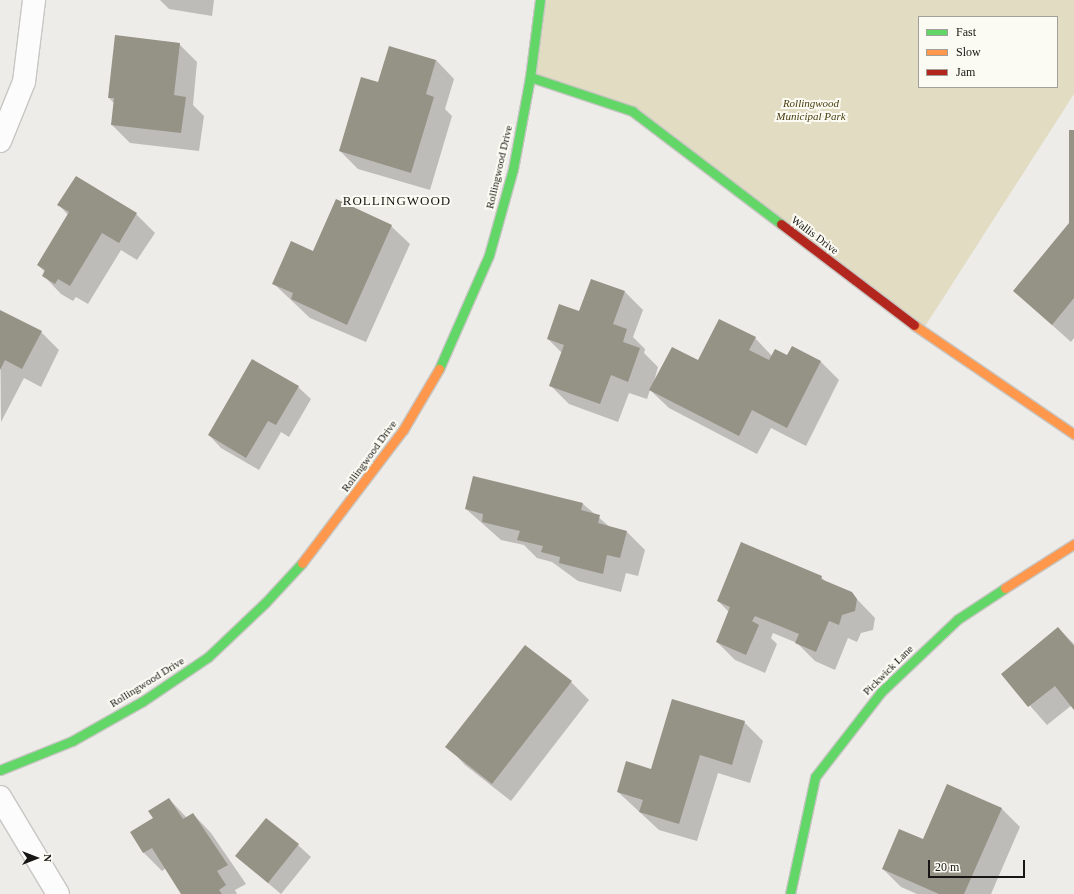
<!DOCTYPE html>
<html>
<head>
<meta charset="utf-8">
<style>
	body { margin:0 }
	#map { position:relative; width:1074px; height:894px; overflow:hidden; background:#edece8; font-family:"Times New Roman",serif }
	div>[style] { position:absolute }
	[style*='--x'] { left:calc(var(--x)*1px); top:calc(var(--y)*1px); width:calc(var(--w)*1px); rotate:calc(var(--a)*1deg) }
	.green>* { inset:0; background:#e2dcc2 }
	.shadow>* { inset:0; background:#0003 }
	.building>* { inset:0; background:#959286 }
	.roads { filter:drop-shadow(1px 0 #c7c6c3) drop-shadow(-1px 0 #c7c6c3) drop-shadow(0 1px #c7c6c3) drop-shadow(0 -1px #c7c6c3) }
	.street>* { height:22px; margin:-11px; padding:0 11px; transform-origin:11px; border-radius:11px; background:#fcfcfc }
	.fast>* { height:9px; margin:-4.5px; padding:0 4.5px; transform-origin:4.5px; border-radius:4.5px; background:#63d668 }
	.slow>* { height:9px; margin:-4.5px; padding:0 4.5px; transform-origin:4.5px; border-radius:4.5px; background:#ff974d }
	.jam>* { height:9px; margin:-4.5px; padding:0 4.5px; transform-origin:4.5px; border-radius:4.5px; background:#b3261e }
	span { translate:-50% -50%; white-space:nowrap; text-align:center; line-height:1.15; -webkit-text-stroke:4px #fcfbf3; paint-order:stroke }
	.park-label { font-size:11px; color:#473d0f; font-style:italic }
	.street-label { font-size:11px; color:#171614 }
	.quarter-label { font-size:13px; color:#171614; letter-spacing:1px }
	.legend { position:absolute; left:918px; top:16px; width:140px; height:72px; box-sizing:border-box; background:#fcfbf3; border:1px solid #a09f9a; margin:0; padding:5px 7px; list-style:none; font-size:12px; color:#171614 }
	.legend li { display:flex; align-items:center; gap:8px; height:20px }
	.legend b { width:20px; border:1px solid #a09f9a }
	.north { position:absolute; left:16px; top:838px; width:40px; height:40px; -webkit-text-stroke:3px #fcfbf3; paint-order:stroke; rotate:90deg; font-size:11px; font-weight:700; line-height:16px; text-align:center; color:#171614 }
	.north::after { content:''; display:block; margin:auto; width:14px; height:18px; background:#171614; clip-path:polygon(50% 0,100% 100%,50% 72%,0 100%) }
	.scale { position:absolute; left:928px; top:860px; width:97px; height:18px; box-sizing:border-box; border:2px solid #171614; border-top:0; padding-left:5px; font-size:12px; line-height:14px; white-space:nowrap; color:#171614; -webkit-text-stroke:3px #fcfbf3; paint-order:stroke }
</style>
</head>
<body>
<div id="map">
	<div class="green">
		<i style="clip-path:polygon(evenodd,540px 0,1074px 0,1074px 94px,922px 331px,632px 111px,530px 77px,540px 0,919px 17px,1057px 17px,1057px 87px,919px 87px,919px 17px)"></i>
	</div>
	<div class="shadow">
		<i style="clip-path:polygon(160px 0,214px 0,212px 16px,169px 9px)"></i>
		<i style="clip-path:polygon(179px 44px,197px 62px,193px 105px,204px 116px,199px 151px,130px 143px,112px 125px,114px 103px,109px 98px)"></i>
		<i style="clip-path:polygon(436px 60px,454px 79px,445px 109px,452px 116px,430px 190px,358px 169px,340px 151px)"></i>
		<i style="clip-path:polygon(1074px 131px,1074px 338px,1071px 342px,1014px 291px,1070px 223px)"></i>
		<i style="clip-path:polygon(76px 177px,136px 214px,155px 233px,137px 260px,121px 250px,88px 304px,76px 297px,73px 301px,61px 294px,43px 275px,45px 272px,38px 265px,68px 215px,59px 205px)"></i>
		<i style="clip-path:polygon(391px 226px,410px 244px,366px 342px,310px 318px,273px 283px,313px 252px)"></i>
		<i style="clip-path:polygon(625px 292px,643px 310px,633px 337px,645px 349px,644px 353px,658px 367px,653px 385px,755px 338px,772px 356px,788px 356px,792px 348px,821px 362px,839px 380px,806px 446px,771px 428px,757px 454px,669px 408px,650px 390px,647px 399px,629px 393px,618px 422px,569px 404px,550px 385px,562px 353px,548px 339px,580px 312px)"></i>
		<i style="clip-path:polygon(0 311px,41px 332px,59px 350px,41px 387px,24px 378px,1px 422px)"></i>
		<i style="clip-path:polygon(298px 387px,311px 399px,289px 437px,281px 432px,259px 470px,221px 448px,209px 435px)"></i>
		<i style="clip-path:polygon(583px 504px,611px 528px,626px 531px,645px 550px,638px 576px,626px 573px,621px 592px,578px 581px,552px 562px,537px 558px,524px 545px,501px 540px,466px 509px)"></i>
		<i style="clip-path:polygon(821px 577px,827px 583px,851px 593px,875px 618px,873px 630px,861px 633px,857px 642px,848px 638px,835px 670px,815px 661px,797px 643px,773px 633px,771px 638px,777px 644px,765px 673px,735px 660px,717px 642px,729px 612px,718px 601px)"></i>
		<i style="clip-path:polygon(1058px 628px,1074px 644px,1074px 708px,1072px 705px,1047px 725px,1002px 674px)"></i>
		<i style="clip-path:polygon(571px 682px,589px 700px,511px 801px,465px 765px,447px 746px)"></i>
		<i style="clip-path:polygon(744px 722px,763px 741px,750px 783px,718px 773px,697px 841px,659px 830px,618px 792px,652px 770px)"></i>
		<i style="clip-path:polygon(947px 785px,1002px 809px,1020px 827px,991px 894px,917px 894px,901px 887px,883px 869px,923px 840px)"></i>
		<i style="clip-path:polygon(169px 799px,187px 818px,193px 814px,211px 833px,246px 884px,235px 890px,237px 894px,182px 894px,166px 868px,162px 871px,144px 853px,154px 818px)"></i>
		<i style="clip-path:polygon(298px 845px,311px 857px,281px 894px,236px 856px)"></i>
	</div>
	<div class="building">
		<i style="clip-path:polygon(115px 35px,180px 43px,174px 95px,186px 97px,181px 133px,111px 125px,114px 98px,108px 98px)"></i>
		<i style="clip-path:polygon(389px 46px,436px 60px,426px 94px,434px 97px,411px 173px,339px 151px,361px 77px,378px 82px)"></i>
		<i style="clip-path:polygon(1069px 130px,1074px 130px,1074px 298px,1052px 325px,1013px 291px,1069px 223px)"></i>
		<i style="clip-path:polygon(76px 176px,137px 213px,119px 243px,102px 233px,70px 286px,58px 279px,55px 284px,42px 276px,45px 270px,37px 265px,69px 212px,57px 205px)"></i>
		<i style="clip-path:polygon(336px 199px,392px 225px,347px 325px,291px 299px,293px 293px,272px 284px,291px 241px,313px 251px)"></i>
		<i style="clip-path:polygon(591px 279px,625px 291px,613px 324px,627px 329px,623px 342px,640px 348px,628px 382px,611px 375px,600px 404px,549px 386px,564px 345px,547px 339px,559px 304px,579px 311px)"></i>
		<i style="clip-path:polygon(0 310px,42px 331px,22px 369px,5px 360px,0 370px)"></i>
		<i style="clip-path:polygon(719px 319px,756px 337px,749px 350px,769px 360px,775px 349px,787px 355px,792px 346px,821px 361px,787px 428px,752px 410px,739px 436px,649px 390px,672px 347px,698px 360px)"></i>
		<i style="clip-path:polygon(252px 359px,299px 386px,276px 425px,268px 421px,246px 458px,208px 435px)"></i>
		<i style="clip-path:polygon(473px 476px,583px 503px,581px 510px,600px 515px,598px 523px,627px 531px,620px 558px,607px 555px,603px 574px,559px 563px,560px 557px,541px 552px,543px 546px,517px 540px,520px 531px,482px 522px,483px 514px,465px 509px)"></i>
		<i style="clip-path:polygon(741px 542px,822px 576px,821px 579px,852px 592px,857px 599px,855px 611px,842px 615px,839px 625px,829px 621px,816px 652px,795px 643px,799px 634px,755px 616px,752px 621px,759px 625px,746px 655px,716px 642px,730px 607px,717px 601px)"></i>
		<i style="clip-path:polygon(1058px 627px,1074px 646px,1074px 710px,1055px 686px,1028px 707px,1001px 674px)"></i>
		<i style="clip-path:polygon(525px 645px,572px 681px,492px 784px,445px 747px)"></i>
		<i style="clip-path:polygon(672px 699px,745px 721px,732px 765px,700px 755px,679px 824px,639px 812px,643px 800px,617px 792px,626px 761px,651px 769px)"></i>
		<i style="clip-path:polygon(947px 784px,1002px 808px,964px 894px,939px 894px,882px 869px,899px 829px,923px 839px)"></i>
		<i style="clip-path:polygon(169px 798px,183px 819px,193px 813px,228px 865px,217px 871px,226px 885px,219px 890px,222px 894px,181px 894px,152px 848px,143px 853px,130px 832px,153px 818px,148px 811px)"></i>
		<i style="clip-path:polygon(266px 818px,299px 844px,268px 883px,235px 856px)"></i>
	</div>
	<div class="roads">
		<div class="street">
			<i style="--x:0;--y:141;--w:64;--a:-67.9"></i>
			<i style="--x:24;--y:82;--w:83;--a:-83"></i>
			<i style="--x:0;--y:797;--w:113;--a:59.1"></i>
		</div>
		<div class="fast">
			<i style="--x:530;--y:77;--w:108;--a:18.4"></i>
			<i style="--x:632;--y:111;--w:187;--a:37.2"></i>
			<i style="--x:439;--y:369;--w:124;--a:-66.3"></i>
			<i style="--x:489;--y:255;--w:89;--a:-74.4"></i>
			<i style="--x:513;--y:169;--w:94;--a:-79.5"></i>
			<i style="--x:530;--y:77;--w:78;--a:-82.6"></i>
			<i style="--x:0;--y:770;--w:78;--a:-21.9"></i>
			<i style="--x:72;--y:741;--w:81;--a:-29.4"></i>
			<i style="--x:143;--y:701;--w:78;--a:-34.1"></i>
			<i style="--x:208;--y:657;--w:79;--a:-43.5"></i>
			<i style="--x:265;--y:603;--w:54;--a:-47.2"></i>
			<i style="--x:790;--y:894;--w:120;--a:-77.9"></i>
			<i style="--x:815;--y:777;--w:108;--a:-52.2"></i>
			<i style="--x:881;--y:692;--w:106;--a:-43.5"></i>
			<i style="--x:958;--y:619;--w:56;--a:-33.4"></i>
		</div>
		<div class="slow">
			<i style="--x:914;--y:325;--w:194;--a:34.3"></i>
			<i style="--x:302;--y:563;--w:167;--a:-52.8"></i>
			<i style="--x:403;--y:430;--w:71;--a:-59.5"></i>
			<i style="--x:1005;--y:588;--w:82;--a:-32.5"></i>
		</div>
		<div class="jam">
			<i style="--x:781;--y:224;--w:167;--a:37.2"></i>
		</div>
	</div>
	<div class="park-label">
		<span style="left:811px;top:110px">Rollingwood<br>Municipal Park</span>
	</div>
	<div class="street-label">
		<span style="left:499px;top:167px;rotate:-77deg">Rollingwood Drive</span>
		<span style="left:815px;top:235px;rotate:37deg">Wallis Drive</span>
		<span style="left:369px;top:456px;rotate:-54deg">Rollingwood Drive</span>
		<span style="left:888px;top:670px;rotate:-45deg">Pickwick Lane</span>
		<span style="left:147px;top:682px;rotate:-32deg">Rollingwood Drive</span>
	</div>
	<div class="quarter-label">
		<span style="left:397px;top:201px">ROLLINGWOOD</span>
	</div>
	<ul class="legend">
	<li><b style="height:5px;background:#63d668"></b>Fast</li>
	<li><b style="height:5px;background:#ff974d"></b>Slow</li>
	<li><b style="height:5px;background:#b3261e"></b>Jam</li>
	</ul>
	<div class="north">N</div>
	<div class="scale">20 m</div>
</div>
</body>
</html>
